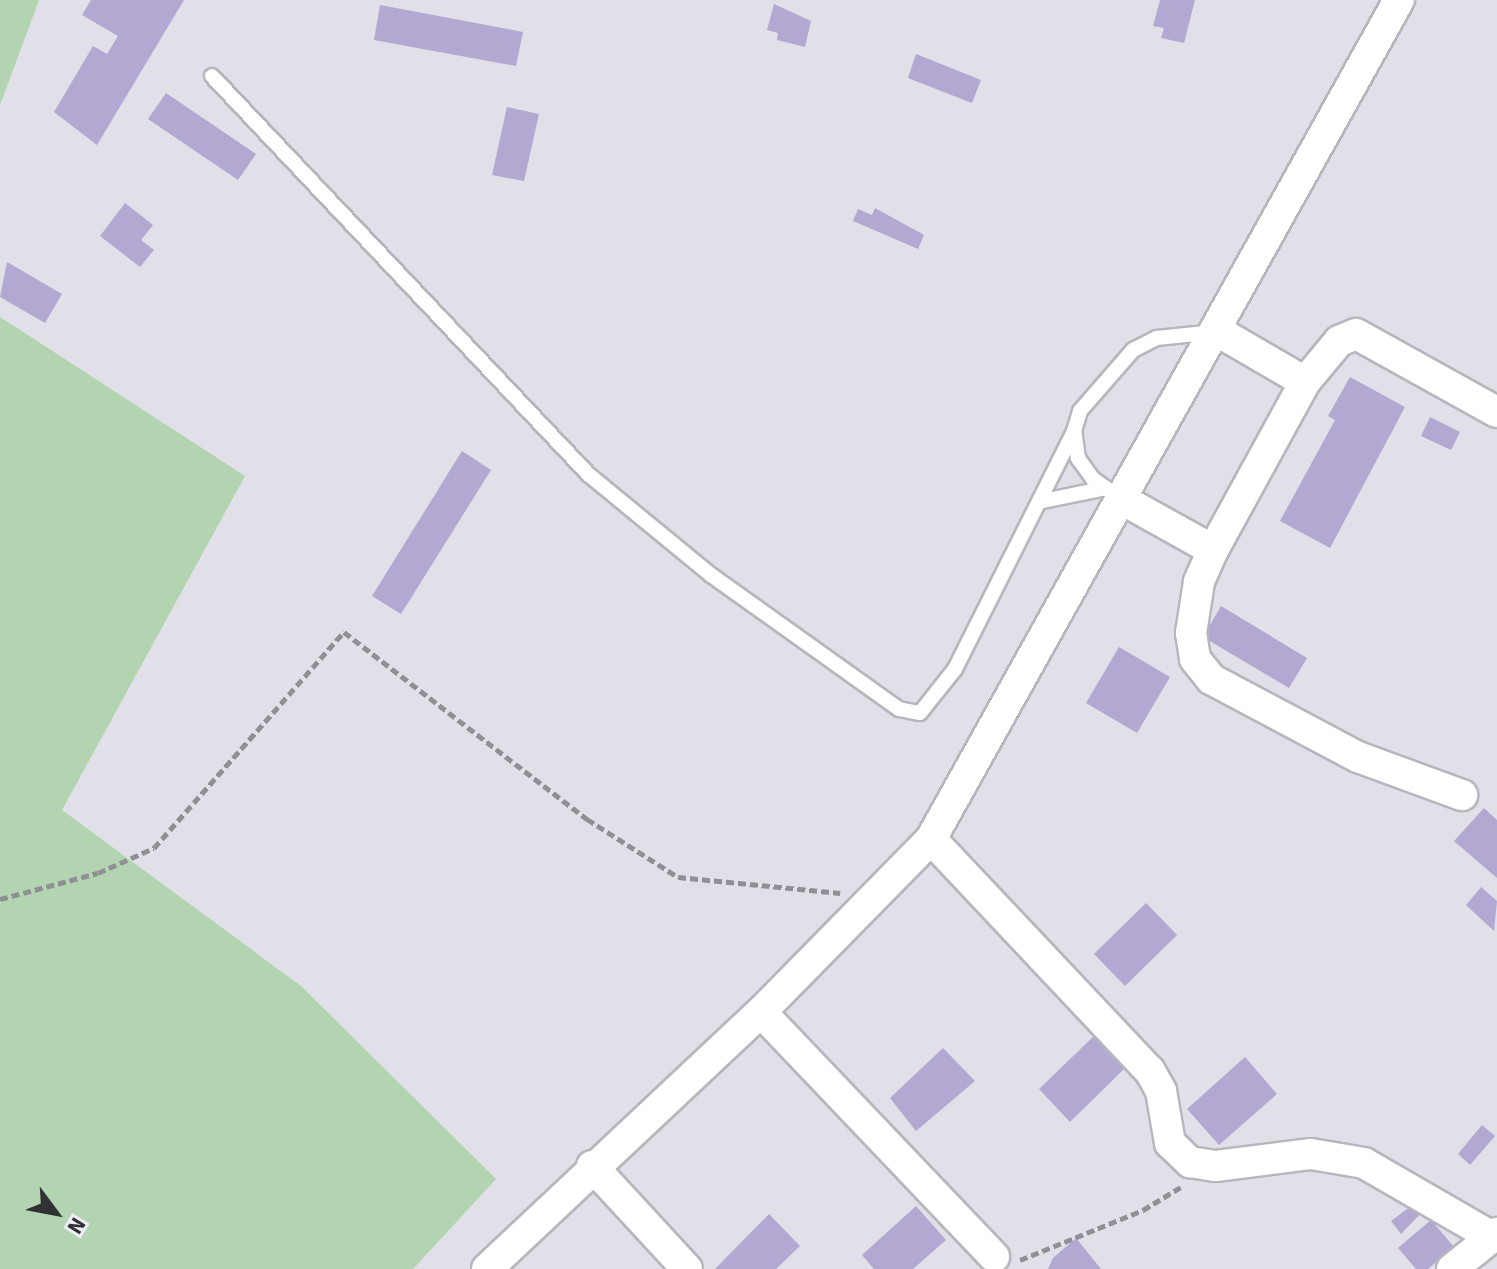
<!DOCTYPE html>
<html>
<head>
<meta charset="utf-8">
<style>
	body { margin:0 }
	#map { position:relative; width:1497px; height:1269px; overflow:hidden; background:#e1dfe7; font-family:"Source Sans 3",sans-serif }
	div>[style] { position:absolute }
	[style*='--x'] { left:calc(var(--x)*1px); top:calc(var(--y)*1px); width:calc(var(--w)*1px); rotate:calc(var(--a)*1deg) }
	.green>* { inset:0; background:#b2d4b1 }
	.building>* { inset:0; background:#b2a8d2 }
	.path>* { height:5px; margin-top:-2.5px; transform-origin:0; background:repeating-linear-gradient(90deg,#908f94 0 8px,transparent 0 12px) }
	.roads { filter:drop-shadow(2px 0 #b7b6bd) drop-shadow(-2px 0 #b7b6bd) drop-shadow(0 2px #b7b6bd) drop-shadow(0 -2px #b7b6bd) }
	.service>* { height:14px; margin:-7px; padding:0 7px; transform-origin:7px; border-radius:7px; background:#fff }
	.minor>* { height:30px; margin:-15px; padding:0 15px; transform-origin:15px; border-radius:15px; background:#fff }
	span { translate:-50% -50%; white-space:nowrap; text-align:center; line-height:1.15; -webkit-text-stroke:6px #eeedf5; paint-order:stroke }
	.north { position:absolute; left:16px; top:1173px; width:80px; height:80px; -webkit-text-stroke:6px #eeedf5; paint-order:stroke; rotate:122deg; font-size:22px; font-weight:700; line-height:32px; text-align:center; color:#313033 }
	.north::after { content:''; display:block; margin:auto; width:28px; height:36px; background:#313033; clip-path:polygon(50% 0,100% 100%,50% 72%,0 100%) }
</style>
</head>
<body>
<div id="map">
	<div class="green">
		<i style="clip-path:polygon(0 0,39px 0,0 105px)"></i>
		<i style="clip-path:polygon(0 317px,245px 476px,62px 810px,301px 986px,496px 1179px,413px 1269px,0 1269px)"></i>
	</div>
	<div class="building">
		<i style="clip-path:polygon(91px 0,184px 0,97px 145px,54px 112px,93px 46px,107px 54px,118px 36px,82px 15px)"></i>
		<i style="clip-path:polygon(1160px 0,1195px 0,1184px 43px,1161px 38px,1164px 28px,1153px 26px)"></i>
		<i style="clip-path:polygon(774px 4px,811px 21px,805px 47px,777px 40px,778px 33px,767px 30px)"></i>
		<i style="clip-path:polygon(380px 5px,523px 32px,516px 66px,374px 40px)"></i>
		<i style="clip-path:polygon(916px 54px,981px 80px,972px 103px,908px 78px)"></i>
		<i style="clip-path:polygon(166px 93px,256px 154px,238px 180px,148px 119px)"></i>
		<i style="clip-path:polygon(507px 107px,539px 114px,524px 181px,492px 175px)"></i>
		<i style="clip-path:polygon(125px 203px,153px 225px,141px 240px,154px 250px,140px 267px,100px 236px)"></i>
		<i style="clip-path:polygon(875px 208px,924px 235px,918px 249px,853px 221px,858px 209px,872px 215px)"></i>
		<i style="clip-path:polygon(7px 262px,62px 294px,45px 323px,0 297px)"></i>
		<i style="clip-path:polygon(1350px 377px,1405px 407px,1330px 548px,1280px 521px,1335px 420px,1328px 416px)"></i>
		<i style="clip-path:polygon(1430px 417px,1460px 432px,1451px 450px,1421px 436px)"></i>
		<i style="clip-path:polygon(462px 451px,491px 470px,401px 614px,372px 596px)"></i>
		<i style="clip-path:polygon(1221px 606px,1307px 658px,1289px 688px,1203px 637px)"></i>
		<i style="clip-path:polygon(1119px 647px,1170px 677px,1137px 733px,1086px 703px)"></i>
		<i style="clip-path:polygon(1484px 808px,1497px 820px,1497px 878px,1454px 841px)"></i>
		<i style="clip-path:polygon(1481px 887px,1497px 901px,1494px 931px,1466px 905px)"></i>
		<i style="clip-path:polygon(1146px 903px,1177px 935px,1125px 986px,1094px 954px)"></i>
		<i style="clip-path:polygon(1094px 1036px,1125px 1068px,1070px 1122px,1039px 1089px)"></i>
		<i style="clip-path:polygon(943px 1048px,975px 1081px,916px 1131px,890px 1098px)"></i>
		<i style="clip-path:polygon(1245px 1057px,1277px 1094px,1219px 1145px,1187px 1109px)"></i>
		<i style="clip-path:polygon(1482px 1125px,1495px 1136px,1470px 1165px,1458px 1154px)"></i>
		<i style="clip-path:polygon(1415px 1203px,1422px 1212px,1401px 1234px,1391px 1221px)"></i>
		<i style="clip-path:polygon(916px 1206px,946px 1240px,913px 1269px,874px 1269px,862px 1255px)"></i>
		<i style="clip-path:polygon(769px 1214px,800px 1246px,776px 1269px,715px 1269px)"></i>
		<i style="clip-path:polygon(1431px 1220px,1454px 1247px,1428px 1269px,1416px 1269px,1398px 1248px)"></i>
		<i style="clip-path:polygon(1076px 1238px,1101px 1269px,1048px 1269px,1053px 1258px)"></i>
	</div>
	<div class="path">
		<i style="--x:0;--y:899;--w:101;--a:-14.9"></i>
		<i style="--x:98;--y:873;--w:61;--a:-24.1"></i>
		<i style="--x:154;--y:848;--w:288;--a:-48.7"></i>
		<i style="--x:344;--y:632;--w:307;--a:37.6"></i>
		<i style="--x:587;--y:819;--w:108;--a:32.5"></i>
		<i style="--x:678;--y:877;--w:163;--a:5.6"></i>
		<i style="--x:1020;--y:1260;--w:133;--a:-22.1"></i>
		<i style="--x:1143;--y:1210;--w:44;--a:-31.2"></i>
	</div>
	<div class="roads">
		<div class="service">
			<i style="--x:212;--y:76;--w:548;--a:46.63"></i>
			<i style="--x:588;--y:474;--w:159;--a:39.4"></i>
			<i style="--x:711;--y:575;--w:231;--a:35.5"></i>
			<i style="--x:899;--y:709;--w:21;--a:11"></i>
			<i style="--x:920;--y:713;--w:56;--a:-51.5"></i>
			<i style="--x:955;--y:669;--w:266;--a:-63.4"></i>
			<i style="--x:1123;--y:500;--w:37;--a:-145"></i>
			<i style="--x:1093;--y:479;--w:26;--a:-126"></i>
			<i style="--x:1078;--y:458;--w:27;--a:-98"></i>
			<i style="--x:1074;--y:431;--w:21;--a:-73"></i>
			<i style="--x:1080;--y:411;--w:81;--a:-49"></i>
			<i style="--x:1133;--y:350;--w:27;--a:-27"></i>
			<i style="--x:1157;--y:338;--w:58;--a:-5.9"></i>
			<i style="--x:1043;--y:501;--w:64;--a:-11.7"></i>
		</div>
		<div class="minor">
			<i style="--x:1219;--y:332;--w:99;--a:30.2"></i>
			<i style="--x:1123;--y:500;--w:103;--a:29.1"></i>
			<i style="--x:1213;--y:550;--w:35;--a:114"></i>
			<i style="--x:1199;--y:582;--w:52;--a:98.9"></i>
			<i style="--x:1191;--y:633;--w:26;--a:81"></i>
			<i style="--x:1195;--y:659;--w:26;--a:51"></i>
			<i style="--x:1211;--y:679;--w:166;--a:28"></i>
			<i style="--x:1358;--y:757;--w:111;--a:20.1"></i>
			<i style="--x:1213;--y:550;--w:192;--a:-61.3"></i>
			<i style="--x:1305;--y:382;--w:53;--a:-50.3"></i>
			<i style="--x:1339;--y:341;--w:18;--a:-22"></i>
			<i style="--x:1356;--y:334;--w:161;--a:29"></i>
			<i style="--x:931;--y:839;--w:319;--a:46.7"></i>
			<i style="--x:1150;--y:1071;--w:23;--a:61"></i>
			<i style="--x:1161;--y:1091;--w:53;--a:80.2"></i>
			<i style="--x:1170;--y:1143;--w:28;--a:44"></i>
			<i style="--x:1190;--y:1162;--w:26;--a:9"></i>
			<i style="--x:1216;--y:1166;--w:96;--a:-7.2"></i>
			<i style="--x:1311;--y:1154;--w:54;--a:9.6"></i>
			<i style="--x:1364;--y:1163;--w:148;--a:30"></i>
			<i style="--x:761;--y:1012;--w:338;--a:46.4"></i>
			<i style="--x:592;--y:1166;--w:140;--a:47.3"></i>
			<i style="--x:487;--y:1269;--w:376;--a:-43.2"></i>
			<i style="--x:761;--y:1012;--w:243;--a:-45.5"></i>
			<i style="--x:931;--y:839;--w:961;--a:-60.85"></i>
			<i style="--x:1452;--y:1269;--w:58;--a:-38.7"></i>
		</div>
	</div>
	<div class="north">N</div>
</div>
</body>
</html>
